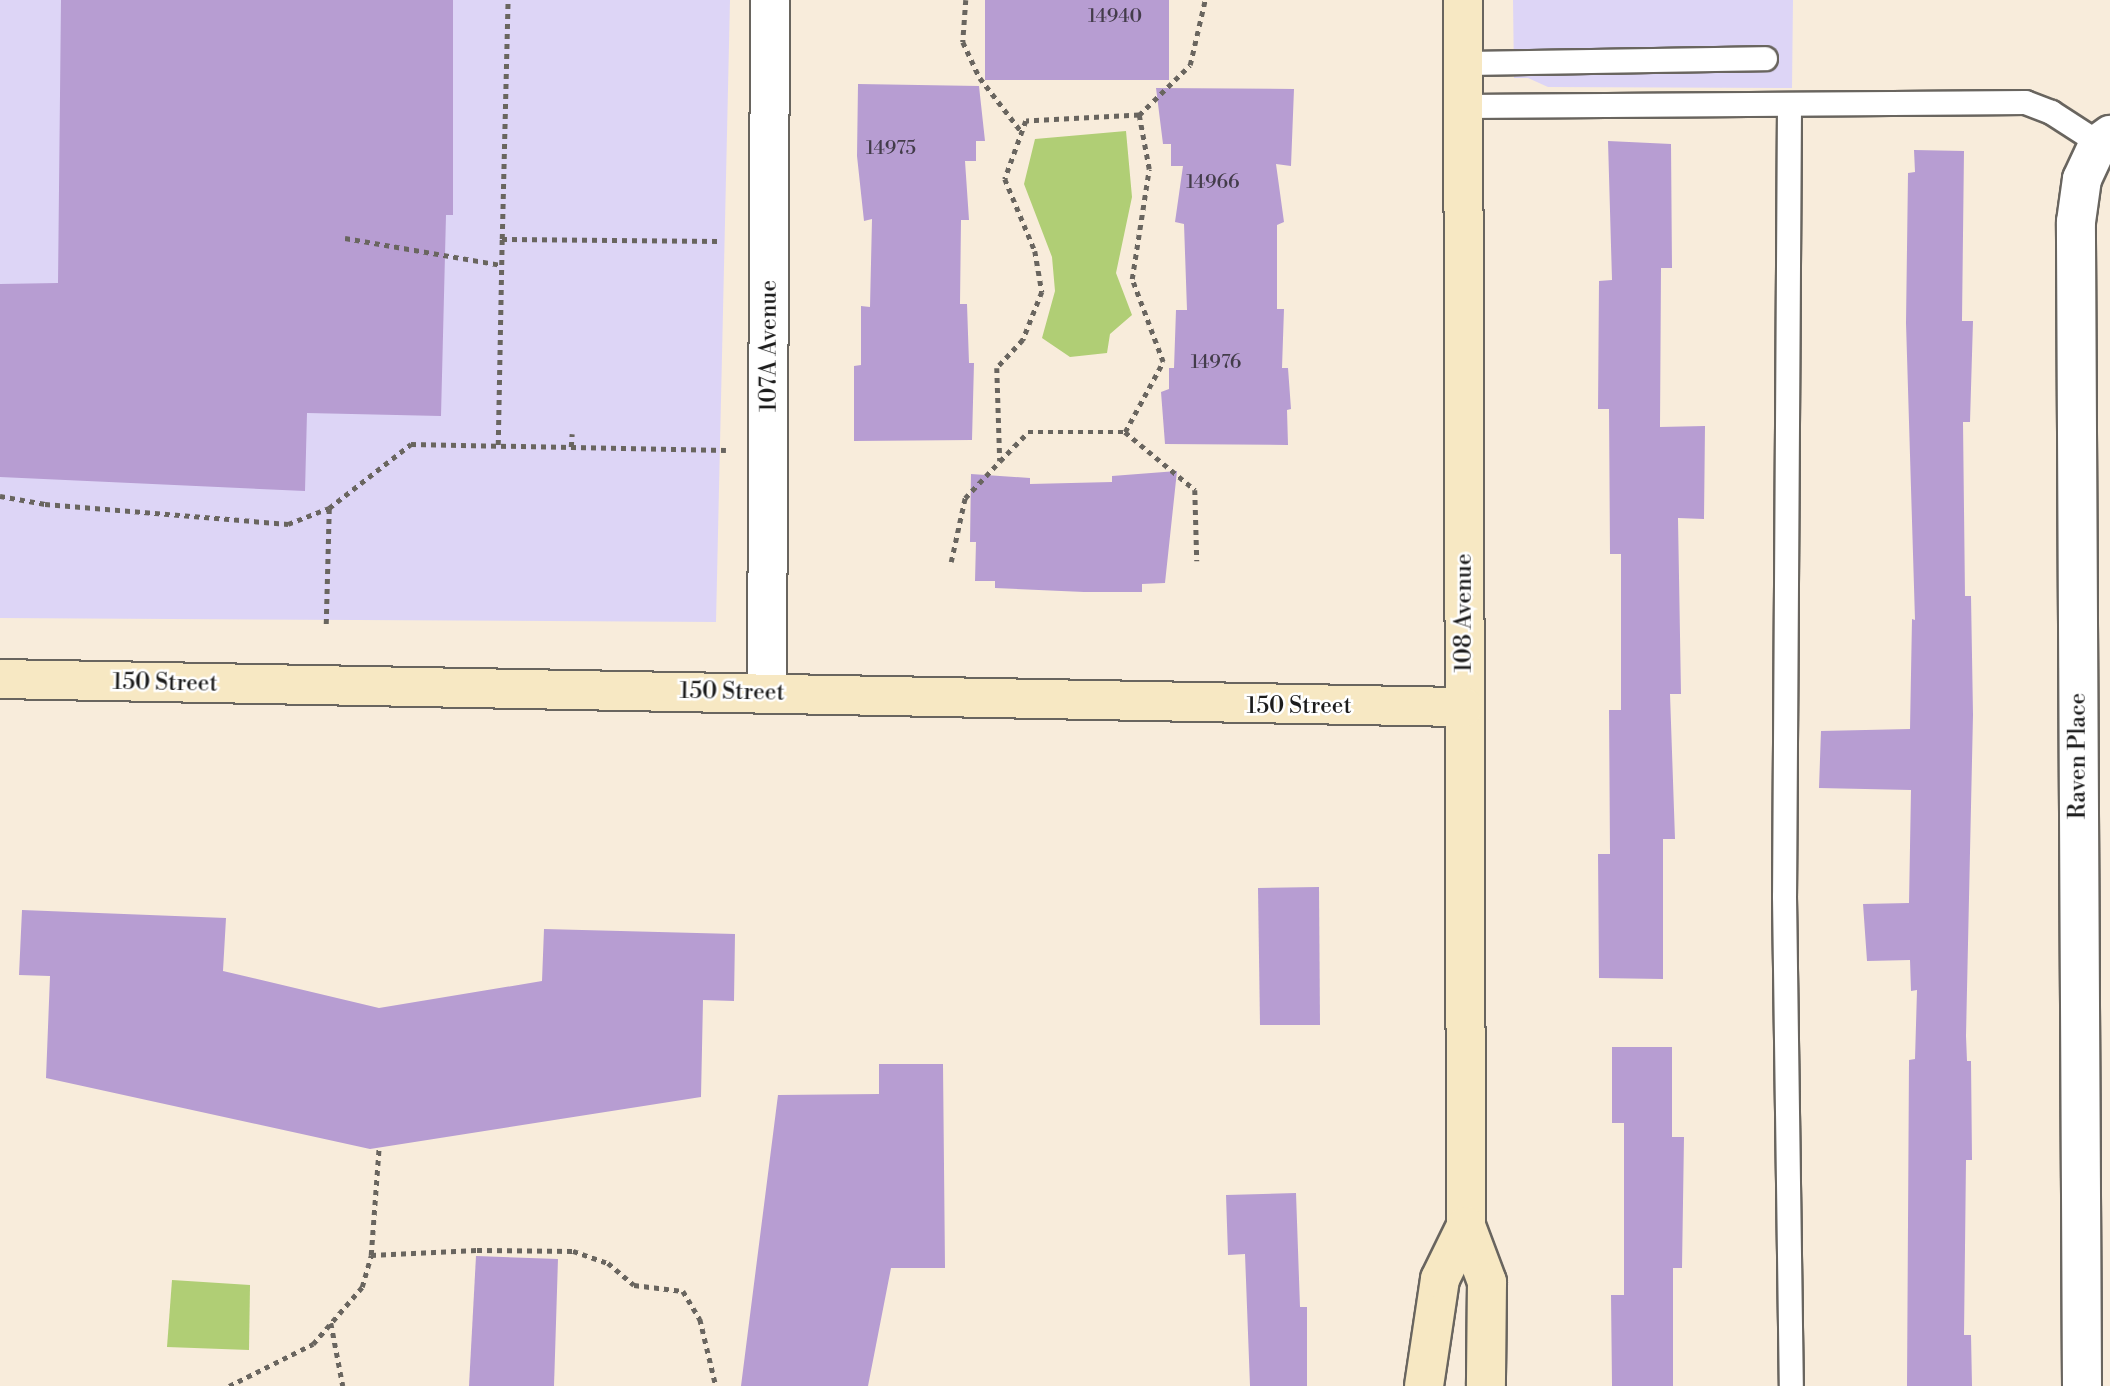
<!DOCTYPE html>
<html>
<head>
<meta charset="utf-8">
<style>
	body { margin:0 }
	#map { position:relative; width:2110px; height:1386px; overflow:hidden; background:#f8ecdb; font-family:"Libre Bodoni",serif }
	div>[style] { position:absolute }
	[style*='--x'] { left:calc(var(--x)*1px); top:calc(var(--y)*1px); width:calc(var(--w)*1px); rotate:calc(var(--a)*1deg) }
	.built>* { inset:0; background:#ddd5f6 }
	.green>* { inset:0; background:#b0ce75 }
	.building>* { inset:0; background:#b79dd2 }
	.path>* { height:4.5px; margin-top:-2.25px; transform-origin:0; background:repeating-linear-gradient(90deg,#69655f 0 5px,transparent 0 10px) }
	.roads { filter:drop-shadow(2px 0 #69655f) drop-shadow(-2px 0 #69655f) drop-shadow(0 2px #69655f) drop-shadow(0 -2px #69655f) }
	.lane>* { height:23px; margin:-11.5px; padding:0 11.5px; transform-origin:11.5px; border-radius:11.5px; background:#fff }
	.street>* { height:38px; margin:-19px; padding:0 19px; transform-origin:19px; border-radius:19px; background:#fff }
	.secondary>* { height:38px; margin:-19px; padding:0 19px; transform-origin:19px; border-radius:19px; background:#f7e8c3 }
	span { translate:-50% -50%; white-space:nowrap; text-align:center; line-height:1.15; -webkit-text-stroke:5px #fff; paint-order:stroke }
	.number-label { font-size:19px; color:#433c4a }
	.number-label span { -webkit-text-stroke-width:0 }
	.street-label { font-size:23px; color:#1c1c1c }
</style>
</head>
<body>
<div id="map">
	<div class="built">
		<i style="clip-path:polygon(0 0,730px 0,716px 622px,0 618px)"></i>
		<i style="clip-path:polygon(1513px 0,1793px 0,1792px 88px,1548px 87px,1528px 78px,1514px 78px)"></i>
	</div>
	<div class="green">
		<i style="clip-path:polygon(1126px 131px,1132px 197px,1116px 273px,1132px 315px,1110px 334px,1107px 353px,1070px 357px,1042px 338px,1055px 291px,1052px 257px,1024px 184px,1035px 139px)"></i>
		<i style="clip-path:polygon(172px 1280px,250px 1285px,249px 1350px,167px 1347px)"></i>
	</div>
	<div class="building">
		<i style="clip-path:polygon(61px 0,453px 0,453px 215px,446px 215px,441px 416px,307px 413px,305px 491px,0 477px,0 284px,58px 283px)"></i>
		<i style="clip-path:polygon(985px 0,1169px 0,1169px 80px,985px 80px)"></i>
		<i style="clip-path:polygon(858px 84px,979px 86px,985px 141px,976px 141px,976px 161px,965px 161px,969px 220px,961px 220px,960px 304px,967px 304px,969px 363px,974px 363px,972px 440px,854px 441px,854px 366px,861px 365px,861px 306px,870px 307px,872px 219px,864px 221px,857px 156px)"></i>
		<i style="clip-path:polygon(1156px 88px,1294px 89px,1291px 166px,1276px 164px,1284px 222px,1277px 225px,1277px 309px,1284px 309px,1282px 368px,1288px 368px,1291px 409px,1287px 410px,1288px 445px,1165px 444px,1161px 392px,1169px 389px,1169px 368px,1174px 368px,1176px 310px,1187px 310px,1184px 224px,1175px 222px,1183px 166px,1171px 166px,1171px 144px,1163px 144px)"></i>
		<i style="clip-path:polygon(1608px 141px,1671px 144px,1672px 268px,1661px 268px,1660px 427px,1705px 426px,1704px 519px,1678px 518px,1681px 694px,1670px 694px,1675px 839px,1663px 839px,1663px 979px,1599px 978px,1598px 854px,1610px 854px,1609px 710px,1621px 710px,1621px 554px,1610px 554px,1609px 409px,1598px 409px,1599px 281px,1612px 280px)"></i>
		<i style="clip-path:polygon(1914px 150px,1964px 151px,1962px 321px,1973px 321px,1970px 422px,1963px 422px,1965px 596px,1971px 596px,1973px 715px,1966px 1036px,1967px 1061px,1971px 1061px,1972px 1160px,1966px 1160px,1964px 1335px,1971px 1335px,1972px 1386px,1907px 1386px,1909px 1060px,1915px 1059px,1917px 990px,1911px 991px,1910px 960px,1867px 961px,1863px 904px,1909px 903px,1911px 790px,1819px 788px,1821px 731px,1910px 729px,1912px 619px,1915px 620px,1906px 323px,1908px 173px,1915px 172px)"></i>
		<i style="clip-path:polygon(1177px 471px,1165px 583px,1142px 584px,1142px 592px,1084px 592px,995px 588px,995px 581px,975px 581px,976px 542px,970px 542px,971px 474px,1030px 478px,1030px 484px,1112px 482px,1112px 476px)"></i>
		<i style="clip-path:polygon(1319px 887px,1320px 1025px,1260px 1025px,1258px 888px)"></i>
		<i style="clip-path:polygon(22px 910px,226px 918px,223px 971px,379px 1008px,542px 981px,544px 929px,735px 934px,734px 1001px,703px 1000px,701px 1097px,370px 1149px,46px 1078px,50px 976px,19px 975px)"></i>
		<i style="clip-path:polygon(1612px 1047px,1672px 1047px,1672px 1137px,1684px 1137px,1682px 1268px,1673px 1268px,1673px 1386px,1612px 1386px,1611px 1295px,1624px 1295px,1624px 1123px,1612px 1123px)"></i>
		<i style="clip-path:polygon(879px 1064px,943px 1064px,945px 1268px,891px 1268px,868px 1386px,741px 1386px,778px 1095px,879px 1094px)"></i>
		<i style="clip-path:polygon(1296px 1193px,1300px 1307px,1307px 1307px,1307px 1386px,1250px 1386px,1245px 1254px,1228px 1255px,1226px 1195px)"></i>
		<i style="clip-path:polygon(476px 1256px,558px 1259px,554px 1386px,469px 1386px)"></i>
	</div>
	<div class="path">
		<i style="--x:966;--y:0;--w:42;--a:94.1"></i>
		<i style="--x:963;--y:42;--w:40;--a:65"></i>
		<i style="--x:980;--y:78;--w:67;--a:52.3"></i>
		<i style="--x:1139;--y:115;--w:71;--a:-44.4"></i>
		<i style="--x:1190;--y:65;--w:67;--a:-77"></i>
		<i style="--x:345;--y:238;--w:158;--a:9.8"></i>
		<i style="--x:502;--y:239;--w:239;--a:-88.6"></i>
		<i style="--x:1125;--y:432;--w:91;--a:39.6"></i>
		<i style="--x:1195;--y:490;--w:71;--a:88.4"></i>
		<i style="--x:498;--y:445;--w:206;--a:-88.9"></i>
		<i style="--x:502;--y:239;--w:216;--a:0.5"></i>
		<i style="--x:571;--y:447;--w:13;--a:-86"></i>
		<i style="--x:0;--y:496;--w:46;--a:10.1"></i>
		<i style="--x:45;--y:504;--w:244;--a:4.7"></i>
		<i style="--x:288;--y:524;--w:44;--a:-21.3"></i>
		<i style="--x:951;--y:562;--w:66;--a:-77.7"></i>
		<i style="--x:965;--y:498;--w:51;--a:-46.6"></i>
		<i style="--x:1000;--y:461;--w:40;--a:-46"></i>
		<i style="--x:1028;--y:432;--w:97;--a:0"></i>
		<i style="--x:1125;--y:432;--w:80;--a:-61.5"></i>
		<i style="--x:1163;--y:362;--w:89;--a:-110.5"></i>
		<i style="--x:1132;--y:279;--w:111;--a:-81.2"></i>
		<i style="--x:1149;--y:169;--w:55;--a:-100.5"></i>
		<i style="--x:1139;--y:115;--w:113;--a:177"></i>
		<i style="--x:1026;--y:121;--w:62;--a:109.9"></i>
		<i style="--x:1005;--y:179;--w:78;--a:67.4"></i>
		<i style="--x:1035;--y:251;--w:42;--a:80.3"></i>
		<i style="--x:1042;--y:292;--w:52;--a:111.6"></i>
		<i style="--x:1023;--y:340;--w:38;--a:133"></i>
		<i style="--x:997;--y:368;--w:93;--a:88.2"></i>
		<i style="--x:326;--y:624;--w:116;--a:-88.5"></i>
		<i style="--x:329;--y:508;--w:104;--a:-38"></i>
		<i style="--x:411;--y:444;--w:315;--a:1.1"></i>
		<i style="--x:371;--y:1255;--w:108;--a:-85.8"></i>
		<i style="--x:331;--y:1323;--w:64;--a:79.2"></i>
		<i style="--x:229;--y:1386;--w:94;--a:-26.6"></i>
		<i style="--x:313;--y:1344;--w:75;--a:-49.3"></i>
		<i style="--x:362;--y:1287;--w:33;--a:-74"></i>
		<i style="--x:371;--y:1255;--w:106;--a:-2.7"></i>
		<i style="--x:477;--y:1250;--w:96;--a:0.6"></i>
		<i style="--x:573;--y:1251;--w:37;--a:19"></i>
		<i style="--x:608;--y:1263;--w:34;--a:40"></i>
		<i style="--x:634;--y:1285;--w:49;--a:7"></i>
		<i style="--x:683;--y:1291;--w:33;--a:59"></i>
		<i style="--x:700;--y:1319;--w:69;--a:76.6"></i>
	</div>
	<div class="roads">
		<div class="lane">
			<i style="--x:1463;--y:63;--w:302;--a:-0.9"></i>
			<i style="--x:1463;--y:106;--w:562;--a:-0.41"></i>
			<i style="--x:2025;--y:102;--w:28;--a:21"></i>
			<i style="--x:2051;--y:112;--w:57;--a:32.9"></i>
			<i style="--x:1789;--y:107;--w:789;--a:90.36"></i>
			<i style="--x:1784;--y:896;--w:490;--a:89.2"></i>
		</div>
		<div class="street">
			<i style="--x:767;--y:692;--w:692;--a:-89.75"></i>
			<i style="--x:2082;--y:1386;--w:1164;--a:-90.3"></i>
			<i style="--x:2076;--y:222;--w:43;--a:-82.1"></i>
			<i style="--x:2082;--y:179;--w:40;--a:-65"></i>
			<i style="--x:2099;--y:143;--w:14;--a:-36"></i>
		</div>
		<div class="secondary">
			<i style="--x:1463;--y:0;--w:1226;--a:89.86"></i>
			<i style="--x:1466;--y:1226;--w:60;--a:69.4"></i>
			<i style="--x:1487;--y:1282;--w:104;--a:90.6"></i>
			<i style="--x:0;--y:679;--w:1464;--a:1.1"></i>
			<i style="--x:1424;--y:1386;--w:108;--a:-81.5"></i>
			<i style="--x:1440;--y:1279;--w:59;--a:-63.9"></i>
		</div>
	</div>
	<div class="number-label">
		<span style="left:1115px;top:17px">14940</span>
		<span style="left:891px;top:149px">14975</span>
		<span style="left:1213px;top:183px">14966</span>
		<span style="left:1216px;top:363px">14976</span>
	</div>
	<div class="street-label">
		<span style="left:769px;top:346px;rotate:-90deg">107A Avenue</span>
		<span style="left:1464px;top:613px;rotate:-90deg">108 Avenue</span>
		<span style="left:165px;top:683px;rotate:1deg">150 Street</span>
		<span style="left:732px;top:692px;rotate:1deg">150 Street</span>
		<span style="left:1299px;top:706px">150 Street</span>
		<span style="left:2078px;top:756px;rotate:-90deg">Raven Place</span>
	</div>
</div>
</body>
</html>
